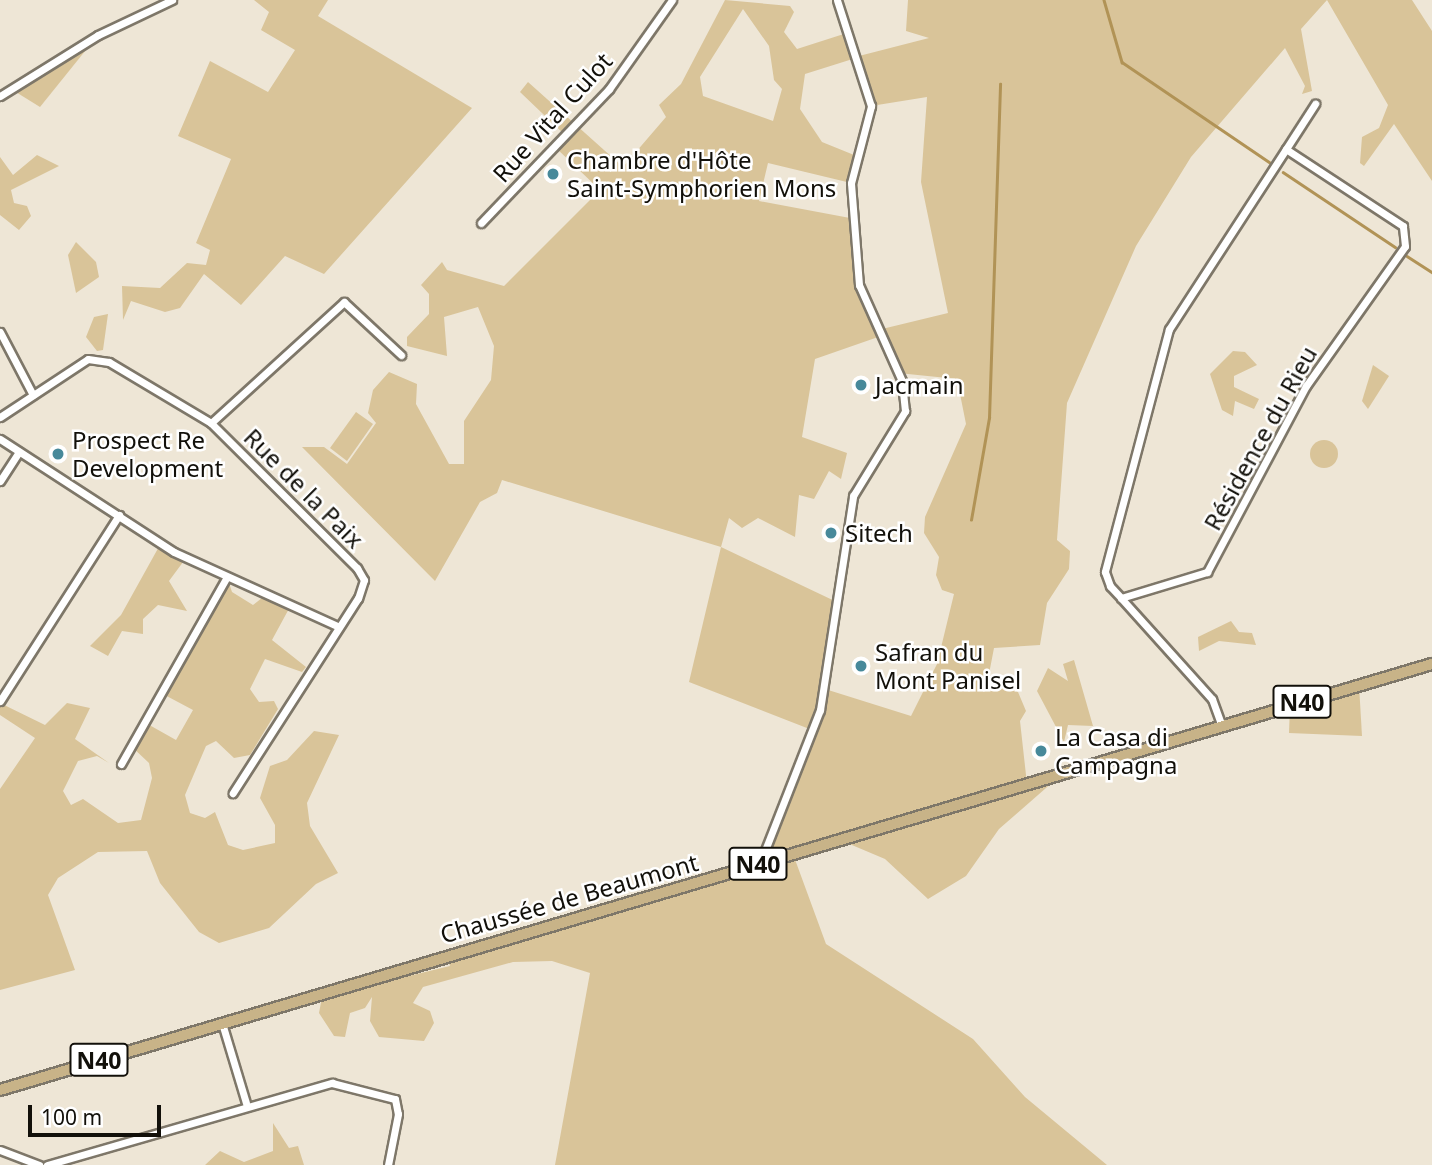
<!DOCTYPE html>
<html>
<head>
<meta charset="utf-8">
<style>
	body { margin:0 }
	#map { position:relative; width:1432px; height:1165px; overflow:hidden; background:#eee6d6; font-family:"Noto Sans",sans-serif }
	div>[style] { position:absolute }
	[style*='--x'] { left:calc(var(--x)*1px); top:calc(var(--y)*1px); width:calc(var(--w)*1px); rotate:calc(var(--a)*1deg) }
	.green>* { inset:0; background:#d9c499 }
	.round { border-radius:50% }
	.stream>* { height:2.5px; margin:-1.25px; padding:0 1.25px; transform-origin:1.25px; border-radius:1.25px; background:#b19356 }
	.roads { filter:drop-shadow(2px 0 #7e7769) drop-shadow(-2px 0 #7e7769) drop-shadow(0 2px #7e7769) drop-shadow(0 -2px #7e7769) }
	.minor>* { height:7px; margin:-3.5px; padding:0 3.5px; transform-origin:3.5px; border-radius:3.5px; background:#fff }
	.primary>* { height:10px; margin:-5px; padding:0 5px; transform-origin:5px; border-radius:5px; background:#c8b388 }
	.dots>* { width:19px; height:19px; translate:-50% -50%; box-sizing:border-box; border:4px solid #fff; border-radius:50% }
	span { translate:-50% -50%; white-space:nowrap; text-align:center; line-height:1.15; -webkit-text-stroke:5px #fff; paint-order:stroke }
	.shield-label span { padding:2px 5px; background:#fff; border:2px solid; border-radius:5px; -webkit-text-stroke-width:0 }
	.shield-label { font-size:23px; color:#12100a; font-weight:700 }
	.street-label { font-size:24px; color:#12100a }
	.poi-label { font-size:24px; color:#12100a }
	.left { translate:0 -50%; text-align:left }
	.scale { position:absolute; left:28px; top:1105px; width:133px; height:32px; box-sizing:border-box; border:4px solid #12100a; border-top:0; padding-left:9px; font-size:21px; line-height:24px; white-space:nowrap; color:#12100a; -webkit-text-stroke:5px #fff; paint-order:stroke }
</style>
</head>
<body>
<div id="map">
	<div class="green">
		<i style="clip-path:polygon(254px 0,328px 0,318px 16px,472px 108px,324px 274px,285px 256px,241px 305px,204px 274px,180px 308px,165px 312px,131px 301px,123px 320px,122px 286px,160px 288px,187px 263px,206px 265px,210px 250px,196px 243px,231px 159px,178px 136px,210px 61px,268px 92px,295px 50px,261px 30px,269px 12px)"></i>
		<i style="clip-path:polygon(evenodd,725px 0,790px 6px,794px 12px,784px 32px,797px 49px,850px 32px,859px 56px,929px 38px,906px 31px,908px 0,1412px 0,1432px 31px,1432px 181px,1394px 124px,1364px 166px,1360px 163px,1362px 137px,1379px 128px,1388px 105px,1327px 0,1301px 29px,1312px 91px,1302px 94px,1305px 86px,1285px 48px,1191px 157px,1136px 246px,1067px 403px,1057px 540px,1070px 551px,1069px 569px,1047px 603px,1040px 645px,994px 648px,989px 674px,1018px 692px,1026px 711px,1020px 721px,1027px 784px,1062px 774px,999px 829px,966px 876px,928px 899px,885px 859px,840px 840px,793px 854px,826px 944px,973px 1039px,1025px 1097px,1107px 1165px,555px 1165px,590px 973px,552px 961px,513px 962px,423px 987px,413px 1003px,430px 1011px,434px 1023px,424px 1041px,379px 1037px,370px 1021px,372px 997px,365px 1008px,350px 1013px,345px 1037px,334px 1036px,319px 1013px,322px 997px,450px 966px,447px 956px,760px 864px,812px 730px,689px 682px,721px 547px,502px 480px,497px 493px,480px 502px,435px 581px,302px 447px,324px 447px,347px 464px,376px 423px,368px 413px,373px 390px,389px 372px,417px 384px,416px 404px,449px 464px,464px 464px,464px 421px,491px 380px,494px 346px,478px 307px,444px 317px,447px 356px,407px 346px,407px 337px,429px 314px,429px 294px,421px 285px,442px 262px,447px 270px,504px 286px,600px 190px,555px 147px,565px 135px,520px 92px,528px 82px,623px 167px,666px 117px,659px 105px,681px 84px,725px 0,743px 9px,769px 46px,774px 80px,782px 89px,773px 121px,703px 96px,700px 77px,743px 9px,725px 0,859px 57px,871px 106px,927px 97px,921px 182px,948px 313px,882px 329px,859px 285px,850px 218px,759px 201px,768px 163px,851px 183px,859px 157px,822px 142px,800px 109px,805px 74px,859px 57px,725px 0,881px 336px,898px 373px,957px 379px,966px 424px,925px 517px,924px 533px,939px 557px,936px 575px,942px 590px,954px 594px,937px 664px,911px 716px,825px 689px,841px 604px,721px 547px,729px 518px,742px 528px,758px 518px,795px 537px,799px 495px,814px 499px,829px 471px,841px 479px,847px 453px,802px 437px,815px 359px,881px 336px)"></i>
		<i style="clip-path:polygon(98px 35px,40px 107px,11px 89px)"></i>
		<i style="clip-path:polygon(37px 155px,59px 166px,11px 190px,14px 203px,27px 206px,31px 216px,19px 230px,0 215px,0 157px,13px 175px)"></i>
		<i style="clip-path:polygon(76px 242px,96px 262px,99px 277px,76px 293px,68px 255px)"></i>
		<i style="clip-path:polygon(108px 314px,103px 350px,97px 351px,86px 337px,94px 317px)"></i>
		<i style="clip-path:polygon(1233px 351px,1245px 352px,1257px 365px,1234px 376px,1234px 387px,1259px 399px,1254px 409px,1235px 401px,1233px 416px,1222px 410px,1210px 374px)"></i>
		<i style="clip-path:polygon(1373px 365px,1389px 376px,1368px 409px,1362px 401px)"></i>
		<i style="clip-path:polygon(356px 412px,373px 424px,347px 461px,330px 448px)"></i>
		<i class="round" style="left:1310px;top:440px;width:28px;height:28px"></i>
		<i style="clip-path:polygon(161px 543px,186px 558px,169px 581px,187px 611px,158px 605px,143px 619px,143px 634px,122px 631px,108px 656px,90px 646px,121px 615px)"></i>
		<i style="clip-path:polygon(227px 577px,232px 592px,253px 605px,267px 594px,291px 605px,272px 640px,306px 667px,302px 672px,265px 659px,250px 689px,259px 702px,274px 701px,278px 709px,250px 755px,234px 758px,216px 741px,206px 746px,185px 795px,190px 813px,205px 818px,215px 812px,228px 845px,243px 850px,275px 843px,275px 825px,260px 798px,270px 766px,287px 760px,314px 731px,339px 735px,307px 803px,310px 826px,338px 873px,316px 884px,269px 928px,219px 943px,199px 932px,160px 883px,147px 851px,98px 852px,58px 878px,48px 895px,75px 970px,0 990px,0 789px,35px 738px,0 715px,0 703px,45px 725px,67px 703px,90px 708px,75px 739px,109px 763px,97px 756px,78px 761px,63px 791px,71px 805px,83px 799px,118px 823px,141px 820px,152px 778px,149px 763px,131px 746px,144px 722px,176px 740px,193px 710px,161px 693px)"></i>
		<i style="clip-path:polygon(1231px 621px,1239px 632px,1252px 633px,1256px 645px,1219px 641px,1199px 651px,1198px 637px)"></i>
		<i style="clip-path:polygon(1074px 660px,1093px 726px,1068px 725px,1064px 742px,1037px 691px,1048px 668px,1068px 681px,1063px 664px)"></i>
		<i style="clip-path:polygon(1359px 685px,1362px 736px,1289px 733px,1290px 706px)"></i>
		<i style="clip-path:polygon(273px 1123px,289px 1148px,298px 1146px,304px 1165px,205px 1165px,220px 1151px,244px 1162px,273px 1151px)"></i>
	</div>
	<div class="stream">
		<i style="--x:1104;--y:0;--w:65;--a:73.8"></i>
		<i style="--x:1122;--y:62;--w:178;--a:34.2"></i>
		<i style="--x:1283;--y:172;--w:135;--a:33.8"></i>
		<i style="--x:1407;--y:256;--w:30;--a:33"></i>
		<i style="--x:971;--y:520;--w:104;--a:-80"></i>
		<i style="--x:989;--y:418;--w:334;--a:-88.1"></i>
	</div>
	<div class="roads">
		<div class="minor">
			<i style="--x:0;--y:96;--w:115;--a:-31.9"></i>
			<i style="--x:98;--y:35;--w:82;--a:-25.3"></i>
			<i style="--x:1286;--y:149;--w:54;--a:-57.2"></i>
			<i style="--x:481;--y:223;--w:185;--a:-46.3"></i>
			<i style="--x:609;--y:89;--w:109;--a:-54.7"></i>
			<i style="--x:0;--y:332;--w:71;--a:62.4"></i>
			<i style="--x:0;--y:417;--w:105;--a:-33.4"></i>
			<i style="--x:88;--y:359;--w:21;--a:8"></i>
			<i style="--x:109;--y:362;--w:119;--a:30.9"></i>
			<i style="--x:211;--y:423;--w:206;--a:44.8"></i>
			<i style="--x:357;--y:568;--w:14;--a:60"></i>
			<i style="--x:364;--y:580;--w:19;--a:108"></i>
			<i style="--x:358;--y:598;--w:232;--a:122.7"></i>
			<i style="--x:211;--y:423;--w:180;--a:-42.3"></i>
			<i style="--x:344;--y:302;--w:78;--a:42.9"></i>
			<i style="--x:0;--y:439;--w:207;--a:33"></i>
			<i style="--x:174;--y:552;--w:181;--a:24.4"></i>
			<i style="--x:0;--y:481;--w:35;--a:-57"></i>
			<i style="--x:1121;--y:598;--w:90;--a:-16.8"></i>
			<i style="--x:1207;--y:572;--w:211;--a:-62"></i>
			<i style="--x:1306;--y:386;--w:171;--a:-54.7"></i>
			<i style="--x:1405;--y:246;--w:20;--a:-96"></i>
			<i style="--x:1403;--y:226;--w:140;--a:-146.7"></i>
			<i style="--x:1286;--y:149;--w:215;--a:123"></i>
			<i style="--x:1169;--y:329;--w:251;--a:104.8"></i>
			<i style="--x:1105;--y:572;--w:15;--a:70"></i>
			<i style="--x:1110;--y:586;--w:16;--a:47"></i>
			<i style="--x:1121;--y:598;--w:136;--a:48"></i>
			<i style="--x:1212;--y:699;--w:29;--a:70"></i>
			<i style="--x:0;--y:701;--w:221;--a:-57.4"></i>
			<i style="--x:121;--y:764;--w:215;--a:-60.5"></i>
			<i style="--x:760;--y:863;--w:164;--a:-68.6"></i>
			<i style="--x:820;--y:710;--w:217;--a:-81.2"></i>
			<i style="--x:853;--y:496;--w:100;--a:-58.5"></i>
			<i style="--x:905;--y:411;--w:30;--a:-96"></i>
			<i style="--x:902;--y:381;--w:105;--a:-114.1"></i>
			<i style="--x:859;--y:285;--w:102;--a:-94.5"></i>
			<i style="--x:851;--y:183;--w:80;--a:-75.4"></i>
			<i style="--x:871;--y:106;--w:111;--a:-107.8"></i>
			<i style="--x:222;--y:1023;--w:84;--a:73.3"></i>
			<i style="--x:0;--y:1150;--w:42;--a:21"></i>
			<i style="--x:47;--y:1165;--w:297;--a:-16.1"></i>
			<i style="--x:332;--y:1083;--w:65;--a:14.3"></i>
			<i style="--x:395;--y:1099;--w:15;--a:79"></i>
			<i style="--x:398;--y:1114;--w:52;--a:101.1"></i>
		</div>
		<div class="primary">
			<i style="--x:0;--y:1090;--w:1494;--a:-16.57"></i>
		</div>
	</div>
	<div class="dots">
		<i style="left:553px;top:174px;background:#47899a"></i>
		<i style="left:861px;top:385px;background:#47899a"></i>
		<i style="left:58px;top:454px;background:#47899a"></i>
		<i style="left:831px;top:533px;background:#47899a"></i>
		<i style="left:861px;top:666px;background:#47899a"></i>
		<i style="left:1041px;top:751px;background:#47899a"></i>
	</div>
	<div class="shield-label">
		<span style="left:1302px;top:702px">N40</span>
		<span style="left:758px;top:864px">N40</span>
		<span style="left:99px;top:1060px">N40</span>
	</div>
	<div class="street-label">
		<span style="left:552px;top:117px;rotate:-48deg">Rue Vital Culot</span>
		<span style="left:1260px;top:438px;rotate:-61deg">Résidence du Rieu</span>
		<span style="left:304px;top:488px;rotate:45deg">Rue de la Paix</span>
		<span style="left:569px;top:898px;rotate:-16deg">Chaussée de Beaumont</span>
	</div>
	<div class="poi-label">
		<span class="left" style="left:567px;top:174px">Chambre d'Hôte<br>Saint-Symphorien Mons</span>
		<span class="left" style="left:875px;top:385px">Jacmain</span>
		<span class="left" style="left:72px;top:454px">Prospect Re<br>Development</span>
		<span class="left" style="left:845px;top:533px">Sitech</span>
		<span class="left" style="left:875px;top:666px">Safran du<br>Mont Panisel</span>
		<span class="left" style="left:1055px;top:751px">La Casa di<br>Campagna</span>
	</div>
	<div class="scale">100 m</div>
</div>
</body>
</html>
